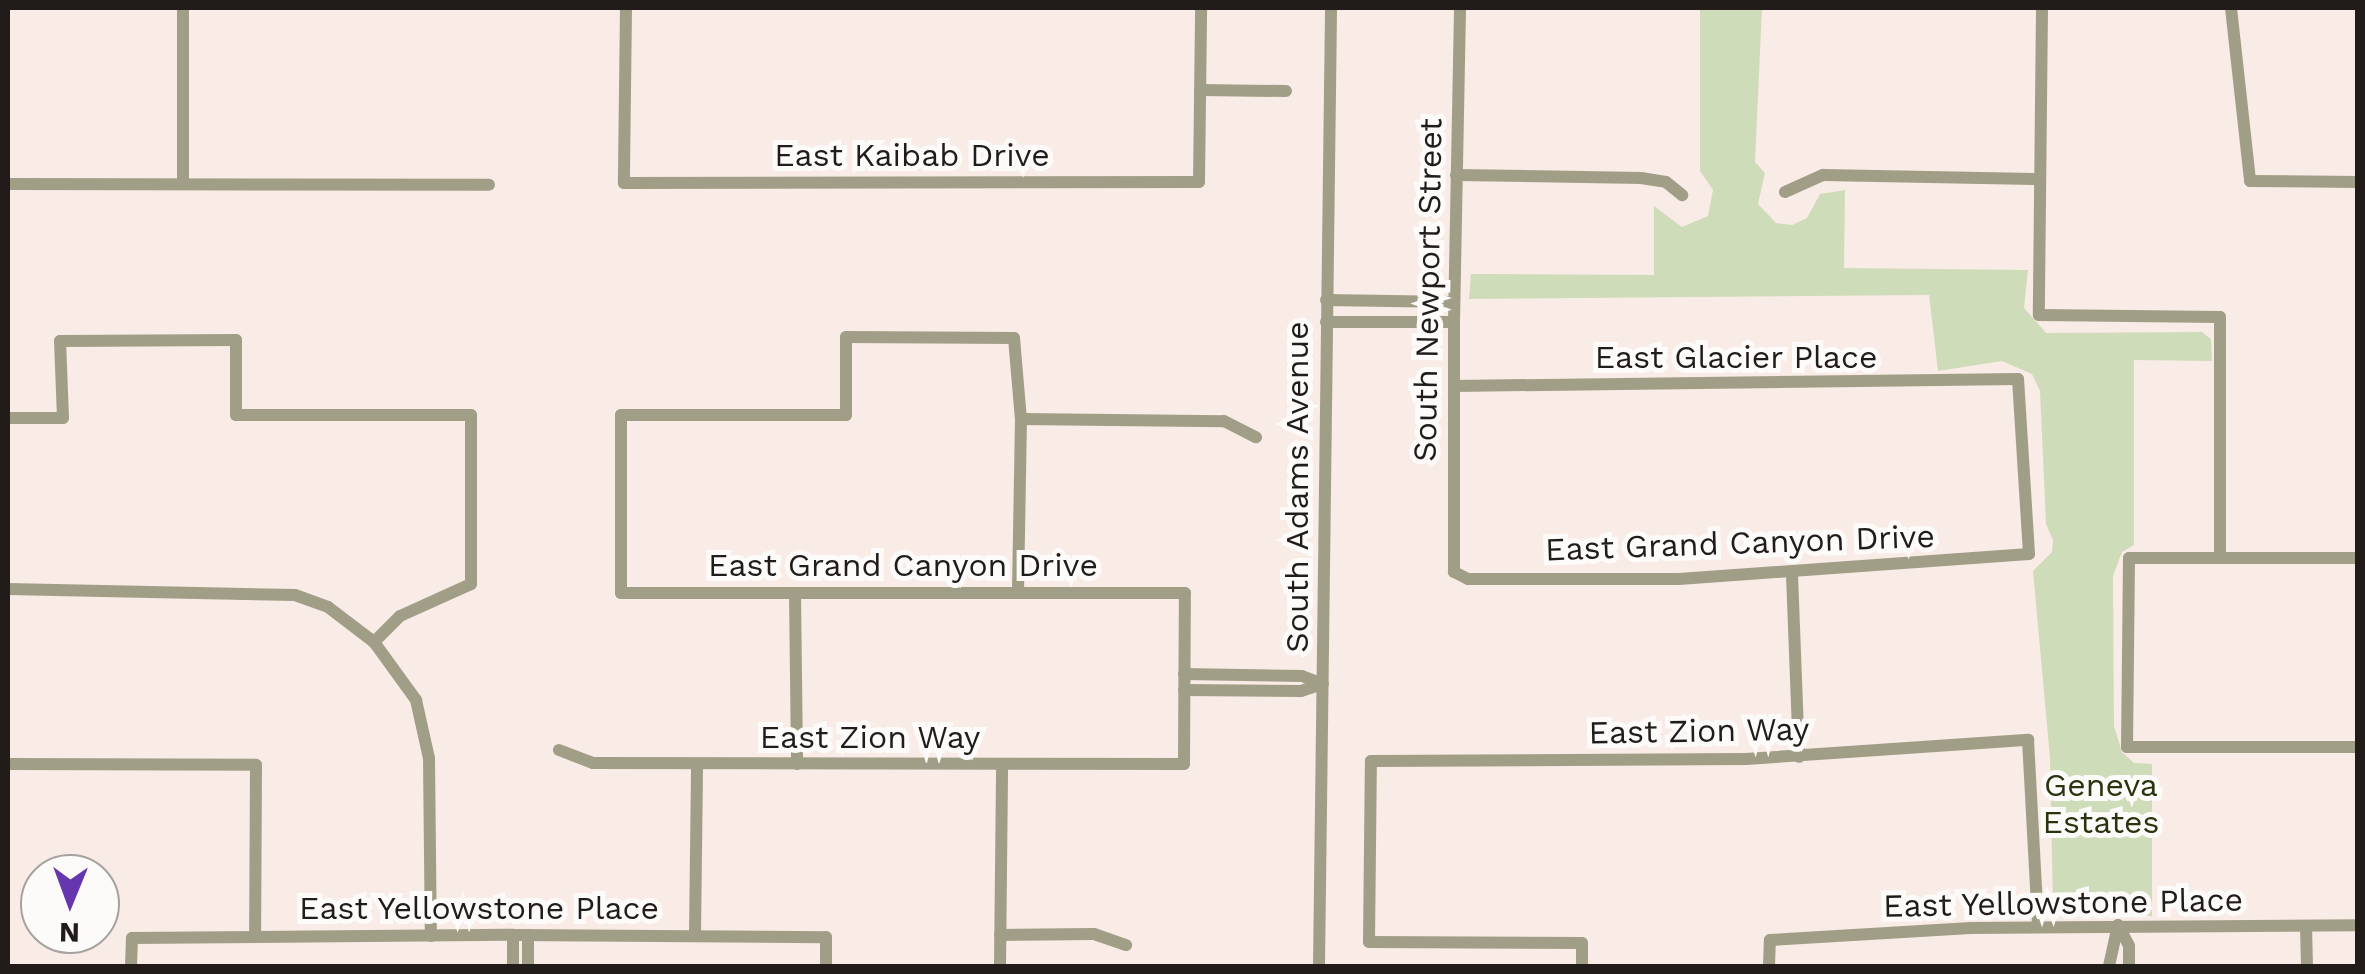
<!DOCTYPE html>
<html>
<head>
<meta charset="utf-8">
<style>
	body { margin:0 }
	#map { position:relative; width:2365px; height:974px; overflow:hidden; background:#f9ebe5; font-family:"Work Sans",sans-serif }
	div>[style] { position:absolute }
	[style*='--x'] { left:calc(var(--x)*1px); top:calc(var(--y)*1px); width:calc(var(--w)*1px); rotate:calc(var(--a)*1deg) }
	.green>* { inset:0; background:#cfdcb9 }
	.minor>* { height:12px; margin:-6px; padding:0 6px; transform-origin:6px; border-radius:6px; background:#a19e87 }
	span { translate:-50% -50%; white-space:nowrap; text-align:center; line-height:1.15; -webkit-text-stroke:10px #fdfbf9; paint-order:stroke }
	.street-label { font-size:32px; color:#211c1a }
	.park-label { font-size:32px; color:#29330d }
	.frame { position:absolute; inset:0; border:10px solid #211c1a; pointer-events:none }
	.north { position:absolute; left:20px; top:854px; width:100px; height:100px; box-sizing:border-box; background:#fdfbf9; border:2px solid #a5a2a0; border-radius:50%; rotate:181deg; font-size:28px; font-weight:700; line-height:40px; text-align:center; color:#211c1a }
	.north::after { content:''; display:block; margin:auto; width:35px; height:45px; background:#6536ad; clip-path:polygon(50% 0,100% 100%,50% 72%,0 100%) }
</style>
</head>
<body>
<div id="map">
	<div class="green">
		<i style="clip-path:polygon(1700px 8px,1762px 8px,1755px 162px,1765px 173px,1758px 204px,1776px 223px,1792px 225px,1807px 218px,1820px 194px,1845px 190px,1844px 268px,2028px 270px,2024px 308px,2046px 333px,2202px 332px,2211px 339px,2212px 361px,2134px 360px,2134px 545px,2122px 552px,2113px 576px,2114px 726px,2122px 752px,2134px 763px,2152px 764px,2152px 916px,2063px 915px,2053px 907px,2050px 758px,2033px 571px,2052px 552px,2053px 540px,2046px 524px,2040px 391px,2032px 374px,2002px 361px,1938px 371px,1929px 295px,1469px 299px,1471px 274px,1654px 275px,1654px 206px,1682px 227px,1708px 216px,1713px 190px,1700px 171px)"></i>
	</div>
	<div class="minor">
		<i style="--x:626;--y:8;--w:175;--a:90.7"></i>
		<i style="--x:624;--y:183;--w:575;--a:-0.1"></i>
		<i style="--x:1199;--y:182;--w:174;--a:-89.3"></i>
		<i style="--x:2042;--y:8;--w:307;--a:90.6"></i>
		<i style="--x:2039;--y:315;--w:181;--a:0.6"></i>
		<i style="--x:2220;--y:317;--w:241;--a:90"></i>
		<i style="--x:2231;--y:8;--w:174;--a:83.7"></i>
		<i style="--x:2250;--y:181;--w:108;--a:0.5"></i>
		<i style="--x:1200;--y:90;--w:86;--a:0.7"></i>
		<i style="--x:1456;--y:175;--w:185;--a:0.9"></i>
		<i style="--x:1641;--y:178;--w:25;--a:9"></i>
		<i style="--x:1666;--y:182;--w:21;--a:39"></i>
		<i style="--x:8;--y:184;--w:481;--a:0.1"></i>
		<i style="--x:183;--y:184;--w:176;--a:-90"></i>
		<i style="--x:1785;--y:192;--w:42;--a:-24.1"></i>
		<i style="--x:1823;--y:175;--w:215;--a:1.1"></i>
		<i style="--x:1326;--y:300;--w:128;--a:0.9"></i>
		<i style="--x:1326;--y:322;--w:128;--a:0"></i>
		<i style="--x:1454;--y:386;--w:564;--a:-0.71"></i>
		<i style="--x:2018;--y:379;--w:175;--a:86.4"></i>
		<i style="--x:2029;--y:554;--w:351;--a:175.9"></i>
		<i style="--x:1679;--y:579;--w:211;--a:180"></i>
		<i style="--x:1468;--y:579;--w:16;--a:-153"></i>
		<i style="--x:1454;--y:572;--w:250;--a:-90"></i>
		<i style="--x:1454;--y:322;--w:314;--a:-88.9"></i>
		<i style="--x:8;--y:418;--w:55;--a:0"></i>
		<i style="--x:63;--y:418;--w:77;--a:-92.2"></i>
		<i style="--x:60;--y:341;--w:176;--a:-0.3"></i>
		<i style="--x:236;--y:340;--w:75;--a:90"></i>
		<i style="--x:236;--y:415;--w:235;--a:0"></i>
		<i style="--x:471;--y:415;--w:169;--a:90"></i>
		<i style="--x:471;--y:584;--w:78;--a:155.7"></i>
		<i style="--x:400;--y:616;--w:37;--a:135"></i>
		<i style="--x:1021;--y:419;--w:203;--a:0.6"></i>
		<i style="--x:1224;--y:421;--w:36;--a:27"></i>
		<i style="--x:2358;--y:558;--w:229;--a:180"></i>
		<i style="--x:2129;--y:558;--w:189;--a:90.6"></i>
		<i style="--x:2127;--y:747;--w:231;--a:0"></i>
		<i style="--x:1792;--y:575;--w:182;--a:87.8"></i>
		<i style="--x:8;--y:589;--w:287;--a:1.2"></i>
		<i style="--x:295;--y:595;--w:35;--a:20"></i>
		<i style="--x:328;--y:607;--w:58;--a:37.3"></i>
		<i style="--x:374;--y:642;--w:72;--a:54.1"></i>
		<i style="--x:416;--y:700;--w:59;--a:77.4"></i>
		<i style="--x:429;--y:758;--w:178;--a:89.4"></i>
		<i style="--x:795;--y:593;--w:171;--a:89.3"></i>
		<i style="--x:1184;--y:674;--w:118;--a:1"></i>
		<i style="--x:1302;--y:676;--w:22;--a:21"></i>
		<i style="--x:1184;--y:690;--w:117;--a:0.5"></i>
		<i style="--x:1301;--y:691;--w:23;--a:-18"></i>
		<i style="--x:559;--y:750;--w:36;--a:21"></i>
		<i style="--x:593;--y:763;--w:591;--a:0.1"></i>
		<i style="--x:1184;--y:764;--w:171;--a:-89.7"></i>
		<i style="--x:1185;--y:593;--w:564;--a:180"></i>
		<i style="--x:621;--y:593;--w:178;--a:-90"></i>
		<i style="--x:621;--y:415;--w:225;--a:0"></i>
		<i style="--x:846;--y:415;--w:78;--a:-90"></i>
		<i style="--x:846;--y:337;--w:168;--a:0.3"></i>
		<i style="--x:1014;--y:338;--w:81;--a:85.1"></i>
		<i style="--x:1021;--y:419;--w:174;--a:91"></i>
		<i style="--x:8;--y:764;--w:248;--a:0.2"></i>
		<i style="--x:256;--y:765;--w:172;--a:90.3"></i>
		<i style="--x:2118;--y:925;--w:24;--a:62"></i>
		<i style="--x:2129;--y:946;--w:20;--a:90"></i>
		<i style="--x:2306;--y:926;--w:40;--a:88.6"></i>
		<i style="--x:513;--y:935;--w:31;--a:90"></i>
		<i style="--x:528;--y:935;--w:31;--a:90"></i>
		<i style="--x:695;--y:935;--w:171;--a:-89.3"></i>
		<i style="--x:1000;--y:935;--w:94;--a:-0.6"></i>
		<i style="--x:1094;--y:934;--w:34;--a:19"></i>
		<i style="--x:131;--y:966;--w:28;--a:-88"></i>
		<i style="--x:132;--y:938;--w:381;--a:-0.5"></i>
		<i style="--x:513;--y:935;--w:313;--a:0.4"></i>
		<i style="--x:826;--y:937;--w:29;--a:90"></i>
		<i style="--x:1000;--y:966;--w:202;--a:-89.4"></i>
		<i style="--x:1319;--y:966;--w:958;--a:-89.28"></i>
		<i style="--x:1582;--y:966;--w:23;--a:-90"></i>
		<i style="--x:1582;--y:943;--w:213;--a:-179.7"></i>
		<i style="--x:1369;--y:942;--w:181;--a:-89.4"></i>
		<i style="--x:1371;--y:761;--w:375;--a:-0.3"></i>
		<i style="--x:1746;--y:759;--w:283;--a:-3.9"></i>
		<i style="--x:2028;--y:740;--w:187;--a:86.9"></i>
		<i style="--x:1769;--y:966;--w:26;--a:-88"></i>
		<i style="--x:1770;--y:940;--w:201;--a:-3.4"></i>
		<i style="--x:1971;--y:928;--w:387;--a:-0.4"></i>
		<i style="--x:2109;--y:966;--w:42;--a:-77.6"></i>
	</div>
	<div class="street-label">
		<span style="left:912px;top:155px">East Kaibab Drive</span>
		<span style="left:1428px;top:290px;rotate:-89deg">South Newport Street</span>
		<span style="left:1736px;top:357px">East Glacier Place</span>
		<span style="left:1297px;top:487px;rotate:-90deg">South Adams Avenue</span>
		<span style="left:1740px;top:543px;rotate:-2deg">East Grand Canyon Drive</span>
		<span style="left:903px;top:565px">East Grand Canyon Drive</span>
		<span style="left:1699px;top:731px;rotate:-1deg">East Zion Way</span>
		<span style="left:870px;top:737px">East Zion Way</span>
		<span style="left:2063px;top:903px;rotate:-1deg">East Yellowstone Place</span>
		<span style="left:479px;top:908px">East Yellowstone Place</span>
	</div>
	<div class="park-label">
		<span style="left:2101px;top:804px">Geneva<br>Estates</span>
	</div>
	<div class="frame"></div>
	<div class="north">N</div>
</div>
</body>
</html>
